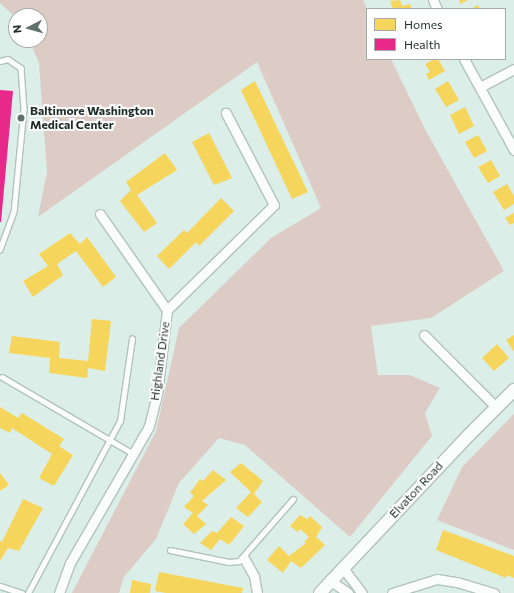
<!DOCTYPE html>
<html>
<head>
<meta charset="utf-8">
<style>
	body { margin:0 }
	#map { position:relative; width:514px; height:593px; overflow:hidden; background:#dbefe8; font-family:Commissioner,sans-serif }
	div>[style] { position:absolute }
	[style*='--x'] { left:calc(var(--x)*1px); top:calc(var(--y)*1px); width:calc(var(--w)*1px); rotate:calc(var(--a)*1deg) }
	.green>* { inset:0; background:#ddccc6 }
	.homes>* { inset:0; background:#f6d55c }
	.health>* { inset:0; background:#e7298a }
	.roads { filter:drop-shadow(1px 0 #b2c2bd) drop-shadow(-1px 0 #b2c2bd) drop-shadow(0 1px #b2c2bd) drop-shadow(0 -1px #b2c2bd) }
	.service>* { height:4.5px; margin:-2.25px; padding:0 2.25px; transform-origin:2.25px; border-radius:2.25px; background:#fafdfc }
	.minor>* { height:9px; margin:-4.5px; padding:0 4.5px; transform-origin:4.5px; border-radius:4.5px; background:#fafdfc }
	.tertiary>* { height:12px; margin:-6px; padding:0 6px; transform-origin:6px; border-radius:6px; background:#fafdfc }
	.dots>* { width:11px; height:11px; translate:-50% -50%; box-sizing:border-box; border:2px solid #fff; border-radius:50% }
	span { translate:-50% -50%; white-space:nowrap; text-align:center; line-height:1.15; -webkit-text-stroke:4px #fff; paint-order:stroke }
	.poi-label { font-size:12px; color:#1e2c28; font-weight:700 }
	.left { translate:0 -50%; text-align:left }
	.street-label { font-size:12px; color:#1e2c28 }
	.legend { position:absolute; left:366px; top:8px; width:140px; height:52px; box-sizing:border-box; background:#fff; border:1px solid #a5aba9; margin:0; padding:5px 7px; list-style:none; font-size:12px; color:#1e2c28 }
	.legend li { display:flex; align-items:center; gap:8px; height:20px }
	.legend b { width:20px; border:1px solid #a5aba9 }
	.north { position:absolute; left:8px; top:8px; width:40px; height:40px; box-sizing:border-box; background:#fff; border:1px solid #a5aba9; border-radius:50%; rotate:264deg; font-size:11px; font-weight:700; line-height:16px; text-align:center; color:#1e2c28 }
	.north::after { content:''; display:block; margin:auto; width:14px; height:18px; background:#60706b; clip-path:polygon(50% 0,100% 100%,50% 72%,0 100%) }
</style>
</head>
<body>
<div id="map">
	<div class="green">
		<i style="clip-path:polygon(0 0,363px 0,367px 9px,367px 59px,391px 59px,425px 129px,504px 271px,431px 318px,371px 326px,378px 375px,410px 375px,440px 388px,425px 413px,432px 436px,350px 537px,245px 445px,219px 438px,179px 483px,156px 539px,124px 577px,119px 593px,72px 593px,156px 431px,179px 328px,271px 238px,321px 208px,257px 62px,38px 217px,47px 172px,39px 63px,29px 40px,40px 40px,40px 16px,16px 18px,0 3px)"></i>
		<i style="clip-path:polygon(514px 414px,514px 550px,437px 520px,462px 467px)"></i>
	</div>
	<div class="homes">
		<i style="clip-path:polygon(400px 0,402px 6px,410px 4px,412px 9px,393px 9px,390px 1px)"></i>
		<i style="clip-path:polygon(459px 0,468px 0,460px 4px)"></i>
		<i style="clip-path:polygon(478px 5px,480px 9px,471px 9px)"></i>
		<i style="clip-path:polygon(434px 59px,438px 59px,445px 71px,429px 80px,426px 74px,430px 72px,425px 64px)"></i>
		<i style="clip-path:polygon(255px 81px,308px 192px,292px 199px,241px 90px)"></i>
		<i style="clip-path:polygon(448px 81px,459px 100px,446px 107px,435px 89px)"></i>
		<i style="clip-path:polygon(465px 107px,474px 126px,459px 134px,450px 115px)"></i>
		<i style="clip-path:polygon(209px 133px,232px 178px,214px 185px,192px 142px)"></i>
		<i style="clip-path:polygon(478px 135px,487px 151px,474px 158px,465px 142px)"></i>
		<i style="clip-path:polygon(165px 153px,177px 170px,137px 195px,157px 223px,144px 232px,120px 201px,131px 190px,126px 182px)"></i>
		<i style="clip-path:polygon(491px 160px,500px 176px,488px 183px,478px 167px)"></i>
		<i style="clip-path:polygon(507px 184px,514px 196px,514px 204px,504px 210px,493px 192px)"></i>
		<i style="clip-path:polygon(221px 198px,234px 211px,199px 246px,196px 242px,169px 269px,157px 256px,184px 230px,187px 233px)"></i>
		<i style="clip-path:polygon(514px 213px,514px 223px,510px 225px,505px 218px)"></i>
		<i style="clip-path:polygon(70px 233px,80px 244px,87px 237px,116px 277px,103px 287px,76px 251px,57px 264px,63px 275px,33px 297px,23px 281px,48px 266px,39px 254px)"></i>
		<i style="clip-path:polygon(92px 319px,111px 321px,105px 371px,88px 368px,87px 378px,49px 373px,50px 358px,9px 353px,12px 336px,60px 342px,59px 358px,88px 361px)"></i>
		<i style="clip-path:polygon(514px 335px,514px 352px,506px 340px)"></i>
		<i style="clip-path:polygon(497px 344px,509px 358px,494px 371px,482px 358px)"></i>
		<i style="clip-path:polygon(0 407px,18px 418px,22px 413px,64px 439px,59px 446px,73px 455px,54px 486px,39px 478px,52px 454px,12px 428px,10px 433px,0 428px)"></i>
		<i style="clip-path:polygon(241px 463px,263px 481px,254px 494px,262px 502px,248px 517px,236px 508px,251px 492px,230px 472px)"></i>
		<i style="clip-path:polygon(213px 470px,226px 480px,202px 501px,208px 505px,197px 516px,206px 524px,194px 534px,183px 524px,193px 513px,184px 507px,194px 496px,190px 493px,200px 479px,203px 481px)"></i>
		<i style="clip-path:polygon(0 473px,9px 485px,0 491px)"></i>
		<i style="clip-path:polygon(23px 499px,43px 508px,19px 551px,8px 548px,0 561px,0 541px,2px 542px)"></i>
		<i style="clip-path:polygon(300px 515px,307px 519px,310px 516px,322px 527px,316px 537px,325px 545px,301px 568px,291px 561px,283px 573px,267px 560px,279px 546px,289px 556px,306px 543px,304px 542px,309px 537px,300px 529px,298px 532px,290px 526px)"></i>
		<i style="clip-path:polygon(231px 517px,244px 526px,229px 545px,220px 539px,211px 550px,200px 543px,212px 531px,217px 533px)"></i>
		<i style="clip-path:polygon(443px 530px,514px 556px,514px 578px,507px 575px,506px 578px,436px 550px)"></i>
		<i style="clip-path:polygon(159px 572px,243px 588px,242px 593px,166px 593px,155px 591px)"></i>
		<i style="clip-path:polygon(132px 580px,151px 584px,150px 593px,130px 593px)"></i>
	</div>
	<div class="health">
		<i style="clip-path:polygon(0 90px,13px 91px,1px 222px,0 222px)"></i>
	</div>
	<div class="roads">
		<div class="service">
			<i style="--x:0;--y:61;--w:8;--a:-14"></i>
			<i style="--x:8;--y:59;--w:16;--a:35"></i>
			<i style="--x:21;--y:68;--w:41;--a:85.8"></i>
			<i style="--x:24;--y:109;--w:103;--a:95.5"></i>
			<i style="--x:14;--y:212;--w:40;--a:110.2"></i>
			<i style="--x:2;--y:377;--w:153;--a:30.3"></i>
			<i style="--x:170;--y:550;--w:60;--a:11.5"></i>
			<i style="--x:229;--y:562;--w:10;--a:-6"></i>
			<i style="--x:239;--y:561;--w:82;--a:-48.9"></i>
			<i style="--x:0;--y:586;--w:23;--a:18"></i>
			<i style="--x:28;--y:593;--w:195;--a:-61.9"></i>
			<i style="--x:120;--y:421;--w:83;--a:-81.7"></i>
		</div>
		<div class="minor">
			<i style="--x:433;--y:0;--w:10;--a:66"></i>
			<i style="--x:464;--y:59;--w:104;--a:61.2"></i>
			<i style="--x:480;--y:87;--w:38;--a:-28"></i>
			<i style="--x:100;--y:214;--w:117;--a:55.1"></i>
			<i style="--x:424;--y:335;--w:102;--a:45"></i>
			<i style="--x:244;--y:558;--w:21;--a:61"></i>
			<i style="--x:254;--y:576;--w:17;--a:80"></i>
			<i style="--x:343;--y:568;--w:31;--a:53"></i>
			<i style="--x:331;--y:581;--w:21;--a:35"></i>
			<i style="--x:59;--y:593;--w:32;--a:-70"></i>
			<i style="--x:70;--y:563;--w:158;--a:-60"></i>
			<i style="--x:149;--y:426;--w:33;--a:-76"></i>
			<i style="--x:157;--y:394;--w:85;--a:-83.2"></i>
			<i style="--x:167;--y:310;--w:150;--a:-44.5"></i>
			<i style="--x:274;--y:205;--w:104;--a:-117.6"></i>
			<i style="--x:392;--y:593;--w:47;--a:-17.3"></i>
			<i style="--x:437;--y:579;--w:20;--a:9"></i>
			<i style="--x:457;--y:582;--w:39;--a:17"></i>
		</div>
		<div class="tertiary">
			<i style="--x:320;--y:593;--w:217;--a:-46.7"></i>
			<i style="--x:469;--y:435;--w:64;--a:-45"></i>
		</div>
	</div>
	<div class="dots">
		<i style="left:21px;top:118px;background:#60706b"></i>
	</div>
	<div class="poi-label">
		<span class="left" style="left:30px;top:118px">Baltimore Washington<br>Medical Center</span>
	</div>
	<div class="street-label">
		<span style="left:160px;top:361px;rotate:-82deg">Highland Drive</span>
		<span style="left:416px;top:490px;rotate:-47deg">Elvaton Road</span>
	</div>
	<ul class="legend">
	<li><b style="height:11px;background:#f6d55c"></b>Homes</li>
	<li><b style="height:11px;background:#e7298a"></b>Health</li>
	</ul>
	<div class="north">N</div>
</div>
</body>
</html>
